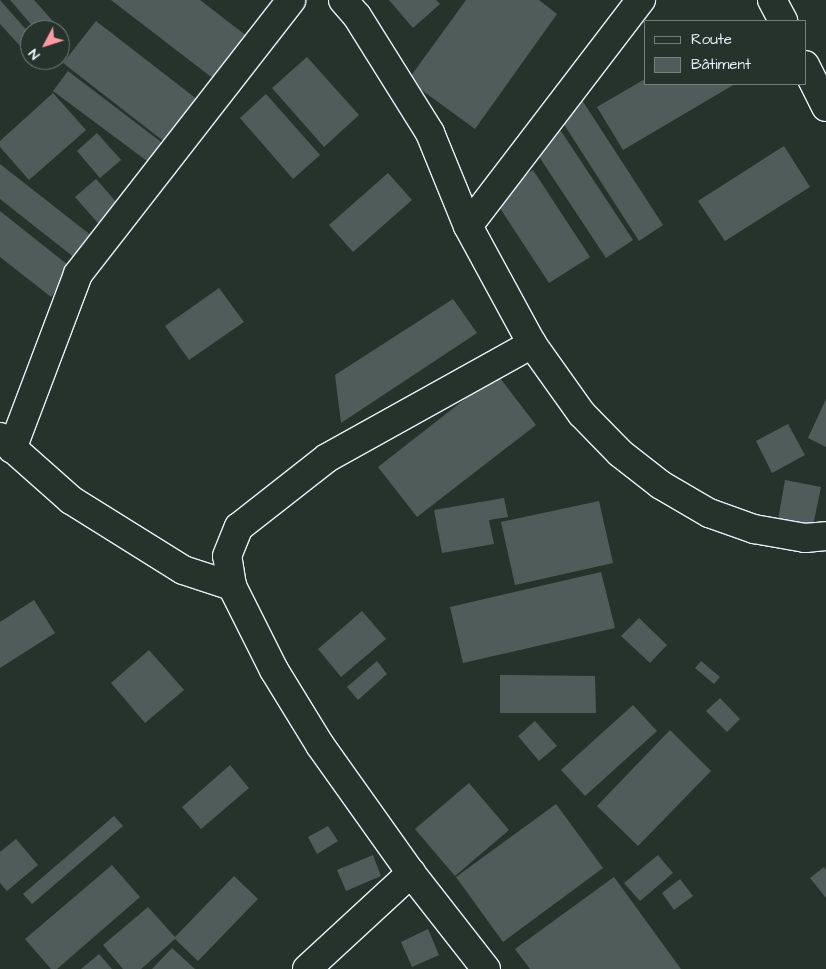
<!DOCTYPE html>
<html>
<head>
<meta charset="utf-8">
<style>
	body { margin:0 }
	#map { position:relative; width:826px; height:969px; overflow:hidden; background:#26332d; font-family:"Architects Daughter",sans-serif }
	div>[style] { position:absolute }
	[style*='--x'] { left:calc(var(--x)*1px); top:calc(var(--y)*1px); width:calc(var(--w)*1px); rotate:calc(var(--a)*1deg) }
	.building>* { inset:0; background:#505c59 }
	.roads { filter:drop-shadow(1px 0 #e8f1f8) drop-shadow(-1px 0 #e8f1f8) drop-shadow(0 1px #e8f1f8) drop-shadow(0 -1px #e8f1f8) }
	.street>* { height:28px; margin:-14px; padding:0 14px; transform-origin:14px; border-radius:14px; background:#26332d }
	span { translate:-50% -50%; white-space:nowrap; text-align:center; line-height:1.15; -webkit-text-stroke:4px #26332d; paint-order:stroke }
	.legend { position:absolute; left:644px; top:20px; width:162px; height:65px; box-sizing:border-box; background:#26332d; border:1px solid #747f7e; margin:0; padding:6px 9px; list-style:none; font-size:15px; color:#e8f1f8 }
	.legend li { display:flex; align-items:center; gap:10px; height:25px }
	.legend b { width:25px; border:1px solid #747f7e }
	.north { position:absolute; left:20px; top:20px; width:50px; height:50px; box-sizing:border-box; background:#26332d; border:1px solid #747f7e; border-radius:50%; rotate:230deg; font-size:14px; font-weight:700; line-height:20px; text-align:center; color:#e8f1f8 }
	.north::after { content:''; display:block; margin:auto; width:18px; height:22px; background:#ff9aa2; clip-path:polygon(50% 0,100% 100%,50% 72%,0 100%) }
</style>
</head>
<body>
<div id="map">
	<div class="building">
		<i style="clip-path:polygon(0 0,30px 34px,30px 39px,21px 47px,0 24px)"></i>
		<i style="clip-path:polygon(10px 0,34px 0,68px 38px,60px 45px,60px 30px,36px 30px)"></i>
		<i style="clip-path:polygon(111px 0,200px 0,252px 40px,219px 83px)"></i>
		<i style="clip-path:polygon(389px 0,436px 0,440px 4px,413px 28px)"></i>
		<i style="clip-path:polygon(466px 0,539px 0,557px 14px,475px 129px,408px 80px)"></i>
		<i style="clip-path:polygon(96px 21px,198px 100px,166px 143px,63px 63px)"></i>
		<i style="clip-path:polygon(307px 57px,359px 115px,324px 147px,272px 88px)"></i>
		<i style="clip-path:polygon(68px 71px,165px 145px,151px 164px,53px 91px)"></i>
		<i style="clip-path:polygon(645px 79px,645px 84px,735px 84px,623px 150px,597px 107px)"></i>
		<i style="clip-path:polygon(53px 93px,86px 130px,29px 180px,0 147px,0 141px)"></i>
		<i style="clip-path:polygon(266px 94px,320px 155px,293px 179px,240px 118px)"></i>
		<i style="clip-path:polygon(580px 97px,663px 225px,639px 241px,556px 112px)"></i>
		<i style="clip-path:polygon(559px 128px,633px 240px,606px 258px,532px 146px)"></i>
		<i style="clip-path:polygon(97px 133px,121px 160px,100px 178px,77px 151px)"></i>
		<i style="clip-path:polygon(784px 146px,810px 187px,725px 241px,698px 201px)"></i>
		<i style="clip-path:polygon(0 164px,97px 240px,80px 262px,0 199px)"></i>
		<i style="clip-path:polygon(533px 170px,590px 257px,549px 283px,492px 196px)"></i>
		<i style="clip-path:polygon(388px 173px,412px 200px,353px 252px,329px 225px)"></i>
		<i style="clip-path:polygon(96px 179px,126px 213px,105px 231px,75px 197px)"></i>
		<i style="clip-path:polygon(0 211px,73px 269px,51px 297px,0 257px)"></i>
		<i style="clip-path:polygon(219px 288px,244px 322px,189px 360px,165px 326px)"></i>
		<i style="clip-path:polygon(453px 299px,477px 333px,341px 423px,335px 375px)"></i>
		<i style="clip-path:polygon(497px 374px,536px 425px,417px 517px,378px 467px)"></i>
		<i style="clip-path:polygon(826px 399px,826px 447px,808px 438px)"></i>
		<i style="clip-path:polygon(788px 424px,805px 455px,772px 473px,756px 441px)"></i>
		<i style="clip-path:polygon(785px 480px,821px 487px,813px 526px,778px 520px)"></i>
		<i style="clip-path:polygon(504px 498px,508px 517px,489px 520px,494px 544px,442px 553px,434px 510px)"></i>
		<i style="clip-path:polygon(599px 501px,613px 563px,515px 585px,501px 522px)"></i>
		<i style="clip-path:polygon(601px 572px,615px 628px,463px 663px,450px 607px)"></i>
		<i style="clip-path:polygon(34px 600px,55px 633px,0 668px,0 622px)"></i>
		<i style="clip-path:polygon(362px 611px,386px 639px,341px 677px,318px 649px)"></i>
		<i style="clip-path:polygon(639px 618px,667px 645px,650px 663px,621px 636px)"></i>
		<i style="clip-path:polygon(149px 650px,184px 690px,145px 723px,111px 683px)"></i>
		<i style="clip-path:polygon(377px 661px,387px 674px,358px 700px,347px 687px)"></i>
		<i style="clip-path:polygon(701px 661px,720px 677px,714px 684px,695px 668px)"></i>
		<i style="clip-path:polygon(500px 675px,595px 676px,596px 713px,500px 713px)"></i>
		<i style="clip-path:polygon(720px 698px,740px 719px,727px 732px,706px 711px)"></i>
		<i style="clip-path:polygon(633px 705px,657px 731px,585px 796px,561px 770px)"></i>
		<i style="clip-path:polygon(535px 721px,557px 746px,539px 761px,518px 736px)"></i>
		<i style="clip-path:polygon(670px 730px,711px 771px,638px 846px,597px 806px)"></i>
		<i style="clip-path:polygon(230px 765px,249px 788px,201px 829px,182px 807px)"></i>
		<i style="clip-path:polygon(469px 783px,509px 830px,455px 876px,415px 829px)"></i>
		<i style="clip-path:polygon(556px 804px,603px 868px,503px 942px,456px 877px)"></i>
		<i style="clip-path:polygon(114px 816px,123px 826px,32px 904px,23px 894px)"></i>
		<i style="clip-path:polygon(328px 826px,338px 841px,317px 854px,308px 837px)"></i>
		<i style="clip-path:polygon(16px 839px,38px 865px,7px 891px,0 883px,0 852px)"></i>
		<i style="clip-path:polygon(373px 855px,381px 876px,346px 891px,337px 870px)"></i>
		<i style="clip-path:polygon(658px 855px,673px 873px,640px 901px,624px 883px)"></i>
		<i style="clip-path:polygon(112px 865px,140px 897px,57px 969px,51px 969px,25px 939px)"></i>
		<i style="clip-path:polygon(824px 867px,826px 870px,826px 898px,810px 878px)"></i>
		<i style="clip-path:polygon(234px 876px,258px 899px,198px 961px,175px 939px,141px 969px,123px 969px,103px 945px,148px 907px,175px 937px)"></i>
		<i style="clip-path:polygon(614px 877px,681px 969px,530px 969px,515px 949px)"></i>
		<i style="clip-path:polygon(680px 879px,693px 896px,674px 910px,662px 893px)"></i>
		<i style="clip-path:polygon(428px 929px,439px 955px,412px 967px,401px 942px)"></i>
		<i style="clip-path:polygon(172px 948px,195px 969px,152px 969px)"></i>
		<i style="clip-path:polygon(99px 954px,112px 969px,81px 969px)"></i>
	</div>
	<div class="roads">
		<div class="street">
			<i style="--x:343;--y:0;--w:21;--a:49"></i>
			<i style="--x:357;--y:16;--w:138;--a:58"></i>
			<i style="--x:430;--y:133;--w:100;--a:67.8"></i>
			<i style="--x:468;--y:226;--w:134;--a:61.5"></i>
			<i style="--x:532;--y:344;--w:86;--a:54.5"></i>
			<i style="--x:582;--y:414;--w:54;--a:45.7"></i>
			<i style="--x:620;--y:453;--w:52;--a:38"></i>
			<i style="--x:661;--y:485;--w:56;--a:30.3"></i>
			<i style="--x:709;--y:513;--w:48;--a:19.6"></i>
			<i style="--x:754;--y:529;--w:52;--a:10"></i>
			<i style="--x:805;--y:538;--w:21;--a:-5"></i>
			<i style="--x:772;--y:0;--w:24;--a:62"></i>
			<i style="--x:805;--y:65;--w:47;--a:63.4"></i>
			<i style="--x:468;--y:226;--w:285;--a:-52.6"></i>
			<i style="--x:0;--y:437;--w:95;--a:41.6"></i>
			<i style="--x:71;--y:500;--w:132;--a:32"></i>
			<i style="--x:183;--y:570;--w:52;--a:18.1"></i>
			<i style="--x:12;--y:449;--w:187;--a:-69.3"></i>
			<i style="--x:78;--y:274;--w:347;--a:-52.1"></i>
			<i style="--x:307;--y:969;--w:142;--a:-42.7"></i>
			<i style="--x:486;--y:969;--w:122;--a:-128"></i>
			<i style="--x:411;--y:873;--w:157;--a:-125.4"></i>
			<i style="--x:320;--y:745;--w:88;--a:-121.5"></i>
			<i style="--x:274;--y:670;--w:94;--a:-116.6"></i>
			<i style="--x:232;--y:586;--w:30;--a:-99"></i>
			<i style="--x:227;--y:556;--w:31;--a:-68"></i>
			<i style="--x:239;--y:527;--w:112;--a:-38.1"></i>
			<i style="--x:327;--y:458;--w:235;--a:-29.1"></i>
		</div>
	</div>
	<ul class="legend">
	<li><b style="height:6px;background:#26332d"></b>Route</li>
	<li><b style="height:14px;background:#505c59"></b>Bâtiment</li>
	</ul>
	<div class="north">N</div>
</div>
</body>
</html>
